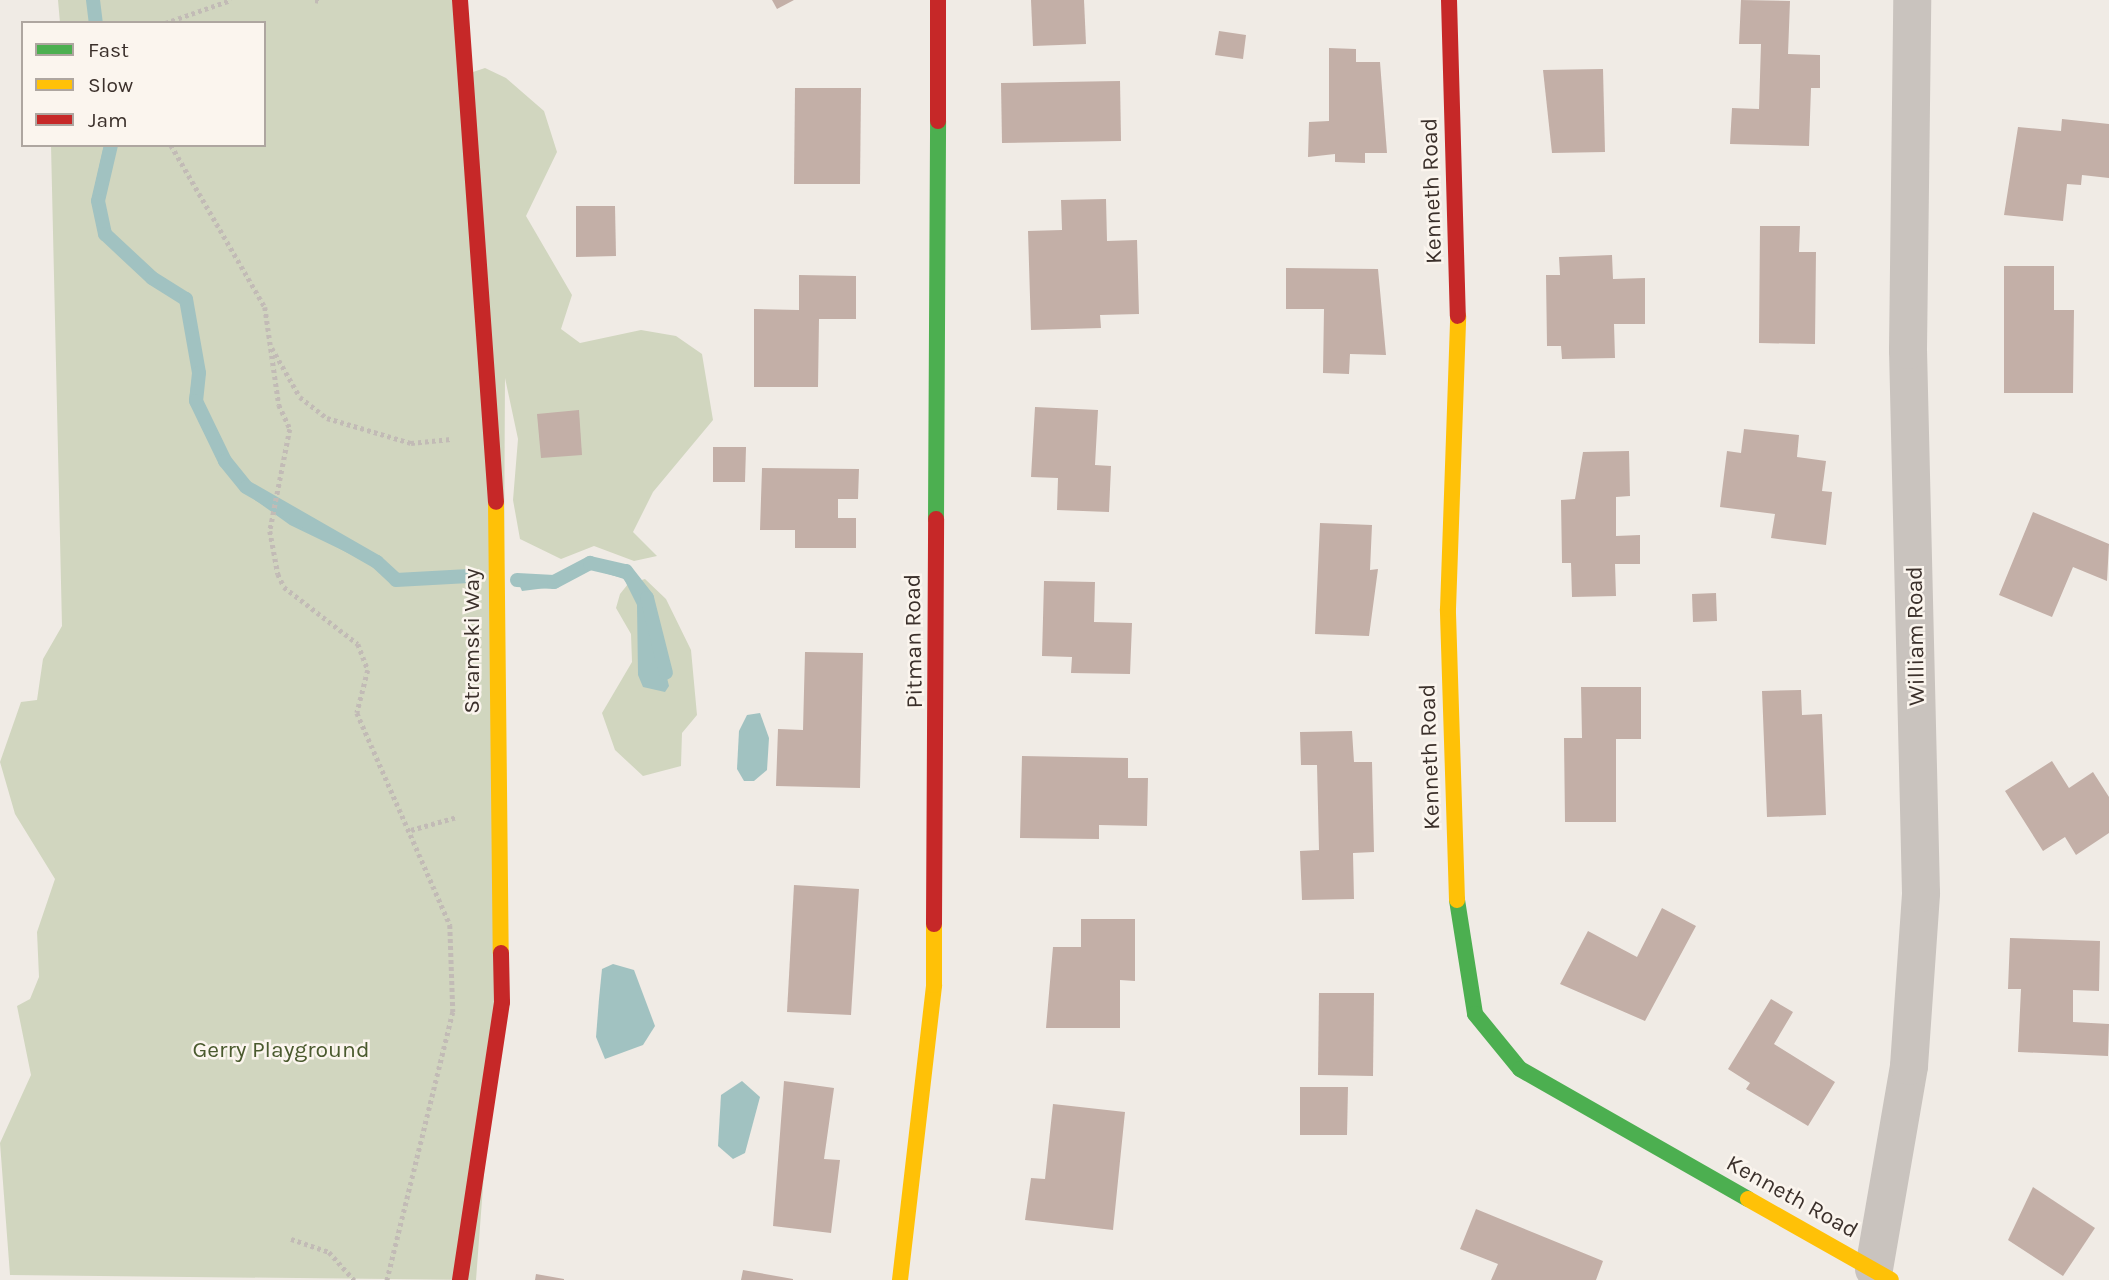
<!DOCTYPE html>
<html>
<head>
<meta charset="utf-8">
<style>
	body { margin:0 }
	#map { position:relative; width:2109px; height:1280px; overflow:hidden; background:#f0ebe5; font-family:Karla,sans-serif }
	div>[style] { position:absolute }
	[style*='--x'] { left:calc(var(--x)*1px); top:calc(var(--y)*1px); width:calc(var(--w)*1px); rotate:calc(var(--a)*1deg) }
	.green>* { inset:0; background:#d1d6bf }
	.water>* { inset:0; background:#a1c2c1 }
	.stream>* { height:14px; margin:-7px; padding:0 7px; transform-origin:7px; border-radius:7px; background:#a1c2c1 }
	.building>* { inset:0; background:#c3afa7 }
	.path>* { height:4.5px; margin-top:-2.25px; transform-origin:0; background:repeating-linear-gradient(90deg,#c2bbb6 0 3.5px,transparent 0 7px) }
	.street>* { height:38px; margin:-19px; padding:0 19px; transform-origin:19px; border-radius:19px; background:#c9c3be }
	.fast>* { height:16px; margin:-8px; padding:0 8px; transform-origin:8px; border-radius:8px; background:#4caf50 }
	.slow>* { height:16px; margin:-8px; padding:0 8px; transform-origin:8px; border-radius:8px; background:#ffc107 }
	.jam>* { height:16px; margin:-8px; padding:0 8px; transform-origin:8px; border-radius:8px; background:#c62828 }
	span { translate:-50% -50%; white-space:nowrap; text-align:center; line-height:1.15; -webkit-text-stroke:5px #fbf5ee; paint-order:stroke }
	.street-label { font-size:23px; color:#3b302b }
	.park-label { font-size:23px; color:#4a5a2e }
	.legend { position:absolute; left:21px; top:21px; width:245px; height:126px; box-sizing:border-box; background:#fbf5ee; border:2px solid #aea6a0; margin:0; padding:9px 12px; list-style:none; font-size:21px; color:#3b302b }
	.legend li { display:flex; align-items:center; gap:14px; height:35px }
	.legend b { width:35px; border:2px solid #aea6a0 }
</style>
</head>
<body>
<div id="map">
	<div class="green">
		<i style="clip-path:polygon(58px 0,459px 0,464px 75px,485px 68px,506px 78px,544px 111px,557px 152px,526px 216px,572px 295px,561px 329px,580px 343px,641px 330px,676px 336px,702px 354px,713px 420px,653px 492px,633px 532px,657px 556px,634px 561px,594px 546px,561px 559px,520px 539px,513px 500px,518px 439px,505px 378px,502px 934px,476px 1280px,10px 1275px,0 1143px,31px 1075px,17px 1006px,30px 999px,39px 977px,37px 932px,55px 879px,15px 814px,0 762px,21px 702px,37px 700px,43px 659px,62px 626px,51px 145px,264px 145px,264px 23px,60px 23px)"></i>
		<i style="clip-path:polygon(645px 579px,666px 599px,691px 650px,697px 715px,682px 733px,681px 766px,643px 776px,615px 750px,602px 713px,632px 662px,631px 634px,616px 608px,620px 594px,628px 584px)"></i>
	</div>
	<div class="water">
		<i style="clip-path:polygon(104px 145px,111px 145px,98px 201px,105px 234px,152px 278px,186px 299px,199px 373px,196px 401px,225px 461px,246px 487px,377px 562px,396px 580px,469px 576px,470px 581px,395px 586px,377px 567px,290px 525px,244px 492px,221px 466px,189px 400px,193px 372px,181px 303px,148px 283px,100px 236px,92px 199px)"></i>
		<i style="clip-path:polygon(590px 563px,624px 571px,647px 598px,669px 686px,665px 692px,643px 687px,638px 675px,637px 605px,624px 579px,589px 568px,554px 587px,522px 591px,517px 580px,554px 582px)"></i>
		<i style="clip-path:polygon(760px 713px,769px 738px,767px 770px,754px 781px,744px 781px,737px 769px,739px 731px,747px 715px)"></i>
		<i style="clip-path:polygon(613px 964px,634px 970px,655px 1026px,643px 1045px,605px 1059px,596px 1037px,599px 999px,602px 969px)"></i>
		<i style="clip-path:polygon(742px 1081px,760px 1097px,745px 1153px,733px 1159px,718px 1146px,721px 1095px)"></i>
	</div>
	<div class="stream">
		<i style="--x:93;--y:0;--w:23;--a:83"></i>
		<i style="--x:111;--y:145;--w:57;--a:103.1"></i>
		<i style="--x:98;--y:201;--w:34;--a:78"></i>
		<i style="--x:105;--y:234;--w:64;--a:43.1"></i>
		<i style="--x:152;--y:278;--w:40;--a:32"></i>
		<i style="--x:186;--y:299;--w:75;--a:80"></i>
		<i style="--x:199;--y:373;--w:28;--a:96"></i>
		<i style="--x:196;--y:401;--w:67;--a:64.2"></i>
		<i style="--x:225;--y:461;--w:33;--a:51"></i>
		<i style="--x:246;--y:487;--w:151;--a:29.8"></i>
		<i style="--x:377;--y:562;--w:26;--a:43"></i>
		<i style="--x:396;--y:580;--w:73;--a:-3.1"></i>
		<i style="--x:517;--y:580;--w:37;--a:3"></i>
		<i style="--x:554;--y:582;--w:41;--a:-27.8"></i>
		<i style="--x:590;--y:563;--w:37;--a:13"></i>
		<i style="--x:626;--y:571;--w:34;--a:52"></i>
		<i style="--x:647;--y:598;--w:77;--a:75.8"></i>
	</div>
	<div class="building">
		<i style="clip-path:polygon(772px 0,794px 0,777px 9px)"></i>
		<i style="clip-path:polygon(1031px 0,1084px 0,1086px 44px,1033px 46px)"></i>
		<i style="clip-path:polygon(1741px 0,1790px 1px,1788px 54px,1820px 55px,1820px 88px,1811px 88px,1809px 146px,1730px 144px,1732px 108px,1759px 109px,1761px 44px,1739px 44px)"></i>
		<i style="clip-path:polygon(1219px 31px,1246px 35px,1243px 59px,1215px 55px)"></i>
		<i style="clip-path:polygon(1329px 48px,1356px 49px,1356px 62px,1380px 62px,1387px 153px,1365px 153px,1365px 163px,1335px 162px,1335px 154px,1308px 157px,1309px 122px,1329px 121px)"></i>
		<i style="clip-path:polygon(1603px 69px,1605px 152px,1552px 153px,1543px 70px)"></i>
		<i style="clip-path:polygon(1120px 81px,1121px 141px,1002px 143px,1001px 83px)"></i>
		<i style="clip-path:polygon(795px 88px,861px 88px,860px 184px,794px 184px)"></i>
		<i style="clip-path:polygon(2062px 119px,2109px 124px,2109px 178px,2082px 175px,2081px 185px,2067px 184px,2063px 221px,2004px 215px,2018px 127px,2061px 131px)"></i>
		<i style="clip-path:polygon(1106px 199px,1107px 241px,1137px 240px,1139px 314px,1100px 315px,1101px 328px,1031px 330px,1028px 231px,1062px 230px,1061px 200px)"></i>
		<i style="clip-path:polygon(576px 206px,615px 206px,616px 256px,576px 257px)"></i>
		<i style="clip-path:polygon(1760px 226px,1800px 226px,1799px 252px,1816px 252px,1815px 344px,1759px 343px)"></i>
		<i style="clip-path:polygon(1612px 255px,1613px 279px,1645px 278px,1645px 324px,1614px 324px,1615px 358px,1562px 359px,1561px 346px,1547px 346px,1546px 275px,1560px 275px,1559px 257px)"></i>
		<i style="clip-path:polygon(2004px 266px,2054px 266px,2054px 310px,2074px 310px,2073px 393px,2004px 393px)"></i>
		<i style="clip-path:polygon(1286px 268px,1378px 269px,1386px 355px,1350px 354px,1349px 374px,1323px 373px,1324px 309px,1286px 309px)"></i>
		<i style="clip-path:polygon(799px 275px,856px 276px,856px 319px,819px 319px,818px 387px,754px 387px,754px 309px,799px 310px)"></i>
		<i style="clip-path:polygon(1035px 407px,1098px 410px,1095px 465px,1111px 466px,1109px 512px,1057px 510px,1058px 478px,1031px 477px)"></i>
		<i style="clip-path:polygon(579px 410px,582px 455px,541px 458px,537px 414px)"></i>
		<i style="clip-path:polygon(1744px 429px,1799px 435px,1797px 457px,1826px 461px,1822px 491px,1832px 492px,1826px 545px,1771px 538px,1775px 514px,1720px 507px,1727px 451px,1741px 453px)"></i>
		<i style="clip-path:polygon(713px 447px,746px 447px,745px 482px,713px 482px)"></i>
		<i style="clip-path:polygon(1629px 451px,1630px 496px,1616px 497px,1616px 536px,1640px 535px,1640px 564px,1615px 564px,1616px 596px,1572px 597px,1571px 563px,1562px 563px,1561px 500px,1575px 499px,1583px 452px)"></i>
		<i style="clip-path:polygon(762px 468px,859px 469px,858px 499px,838px 499px,838px 518px,856px 518px,856px 548px,795px 548px,795px 530px,760px 530px)"></i>
		<i style="clip-path:polygon(2033px 512px,2109px 544px,2107px 581px,2073px 567px,2052px 617px,1999px 595px)"></i>
		<i style="clip-path:polygon(1320px 523px,1372px 525px,1370px 570px,1378px 569px,1369px 636px,1315px 634px)"></i>
		<i style="clip-path:polygon(1044px 581px,1095px 582px,1094px 622px,1132px 623px,1130px 674px,1071px 673px,1072px 657px,1042px 656px)"></i>
		<i style="clip-path:polygon(1716px 593px,1717px 621px,1693px 622px,1692px 594px)"></i>
		<i style="clip-path:polygon(805px 652px,863px 653px,860px 788px,776px 786px,778px 729px,803px 730px)"></i>
		<i style="clip-path:polygon(1581px 687px,1641px 687px,1641px 739px,1616px 739px,1616px 822px,1565px 822px,1564px 738px,1582px 738px)"></i>
		<i style="clip-path:polygon(1801px 690px,1802px 715px,1822px 714px,1826px 815px,1767px 817px,1762px 691px)"></i>
		<i style="clip-path:polygon(1352px 731px,1354px 762px,1372px 762px,1374px 852px,1353px 853px,1354px 899px,1302px 900px,1300px 851px,1319px 850px,1317px 765px,1301px 765px,1300px 732px)"></i>
		<i style="clip-path:polygon(1022px 756px,1128px 758px,1128px 778px,1148px 778px,1147px 826px,1099px 825px,1099px 839px,1020px 838px)"></i>
		<i style="clip-path:polygon(2052px 761px,2069px 788px,2093px 772px,2109px 797px,2109px 833px,2076px 855px,2065px 837px,2043px 851px,2005px 791px)"></i>
		<i style="clip-path:polygon(794px 885px,859px 889px,851px 1015px,787px 1012px)"></i>
		<i style="clip-path:polygon(1662px 908px,1696px 926px,1645px 1021px,1560px 984px,1588px 931px,1637px 957px)"></i>
		<i style="clip-path:polygon(1081px 919px,1135px 919px,1135px 981px,1120px 980px,1120px 1028px,1046px 1028px,1053px 947px,1081px 947px)"></i>
		<i style="clip-path:polygon(2010px 938px,2100px 941px,2099px 991px,2073px 990px,2073px 1022px,2109px 1024px,2108px 1056px,2018px 1052px,2021px 989px,2008px 989px)"></i>
		<i style="clip-path:polygon(1319px 993px,1374px 993px,1373px 1076px,1318px 1075px)"></i>
		<i style="clip-path:polygon(1771px 999px,1793px 1012px,1774px 1044px,1835px 1082px,1808px 1126px,1746px 1089px,1750px 1083px,1728px 1069px)"></i>
		<i style="clip-path:polygon(784px 1081px,834px 1088px,824px 1159px,840px 1160px,831px 1233px,773px 1226px)"></i>
		<i style="clip-path:polygon(1300px 1087px,1348px 1087px,1347px 1135px,1300px 1135px)"></i>
		<i style="clip-path:polygon(1053px 1104px,1125px 1112px,1113px 1230px,1025px 1220px,1031px 1178px,1045px 1179px)"></i>
		<i style="clip-path:polygon(2033px 1187px,2095px 1228px,2063px 1276px,2008px 1240px)"></i>
		<i style="clip-path:polygon(1476px 1209px,1603px 1261px,1596px 1280px,1491px 1280px,1498px 1264px,1460px 1249px)"></i>
		<i style="clip-path:polygon(743px 1270px,793px 1279px,793px 1280px,741px 1280px)"></i>
		<i style="clip-path:polygon(536px 1274px,564px 1279px,564px 1280px,535px 1280px)"></i>
	</div>
	<div class="path">
		<i style="--x:315;--y:0;--w:5;--a:11"></i>
		<i style="--x:165;--y:23;--w:70;--a:-19.2"></i>
		<i style="--x:171;--y:145;--w:187;--a:59.9"></i>
		<i style="--x:265;--y:307;--w:99;--a:81.9"></i>
		<i style="--x:279;--y:405;--w:26;--a:65"></i>
		<i style="--x:290;--y:429;--w:104;--a:101.1"></i>
		<i style="--x:270;--y:531;--w:44;--a:79.5"></i>
		<i style="--x:278;--y:574;--w:14;--a:65"></i>
		<i style="--x:284;--y:587;--w:93;--a:37.6"></i>
		<i style="--x:358;--y:644;--w:28;--a:69"></i>
		<i style="--x:368;--y:670;--w:44;--a:104.3"></i>
		<i style="--x:357;--y:713;--w:232;--a:66.3"></i>
		<i style="--x:450;--y:925;--w:87;--a:88"></i>
		<i style="--x:453;--y:1012;--w:276;--a:103.8"></i>
		<i style="--x:272;--y:348;--w:56;--a:60.3"></i>
		<i style="--x:300;--y:397;--w:34;--a:38"></i>
		<i style="--x:327;--y:418;--w:88;--a:16.6"></i>
		<i style="--x:411;--y:443;--w:40;--a:-5.7"></i>
		<i style="--x:411;--y:830;--w:48;--a:-15.8"></i>
		<i style="--x:291;--y:1239;--w:40;--a:18.9"></i>
		<i style="--x:329;--y:1252;--w:38;--a:48"></i>
	</div>
	<div class="street">
		<i style="--x:1874;--y:1269;--w:206;--a:-80.2"></i>
		<i style="--x:1909;--y:1066;--w:173;--a:-86"></i>
		<i style="--x:1921;--y:893;--w:543;--a:-91.37"></i>
		<i style="--x:1908;--y:350;--w:350;--a:-89.3"></i>
	</div>
	<div class="fast">
		<i style="--x:936;--y:519;--w:398;--a:-89.7"></i>
		<i style="--x:1457;--y:900;--w:115;--a:81"></i>
		<i style="--x:1475;--y:1014;--w:71;--a:50.7"></i>
		<i style="--x:1520;--y:1069;--w:262;--a:29.7"></i>
	</div>
	<div class="slow">
		<i style="--x:496;--y:502;--w:451;--a:89.4"></i>
		<i style="--x:1457;--y:900;--w:291;--a:-91.8"></i>
		<i style="--x:1448;--y:609;--w:293;--a:-88"></i>
		<i style="--x:1748;--y:1199;--w:164;--a:29.5"></i>
		<i style="--x:900;--y:1280;--w:297;--a:-83.4"></i>
		<i style="--x:934;--y:985;--w:61;--a:-90"></i>
	</div>
	<div class="jam">
		<i style="--x:460;--y:0;--w:503;--a:85.9"></i>
		<i style="--x:1449;--y:0;--w:316;--a:88.4"></i>
		<i style="--x:938;--y:121;--w:121;--a:-90"></i>
		<i style="--x:934;--y:924;--w:405;--a:-89.7"></i>
		<i style="--x:460;--y:1280;--w:281;--a:-81.4"></i>
		<i style="--x:502;--y:1002;--w:49;--a:-91.2"></i>
	</div>
	<div class="street-label">
		<span style="left:1432px;top:191px;rotate:-92deg">Kenneth Road</span>
		<span style="left:1916px;top:636px;rotate:-91deg">William Road</span>
		<span style="left:472px;top:641px;rotate:-90deg">Stramski Way</span>
		<span style="left:914px;top:641px;rotate:-91deg">Pitman Road</span>
		<span style="left:1430px;top:757px;rotate:-92deg">Kenneth Road</span>
		<span style="left:1792px;top:1197px;rotate:29deg">Kenneth Road</span>
	</div>
	<div class="park-label">
		<span style="left:281px;top:1050px">Gerry Playground</span>
	</div>
	<ul class="legend">
	<li><b style="height:9px;background:#4caf50"></b>Fast</li>
	<li><b style="height:9px;background:#ffc107"></b>Slow</li>
	<li><b style="height:9px;background:#c62828"></b>Jam</li>
	</ul>
</div>
</body>
</html>
